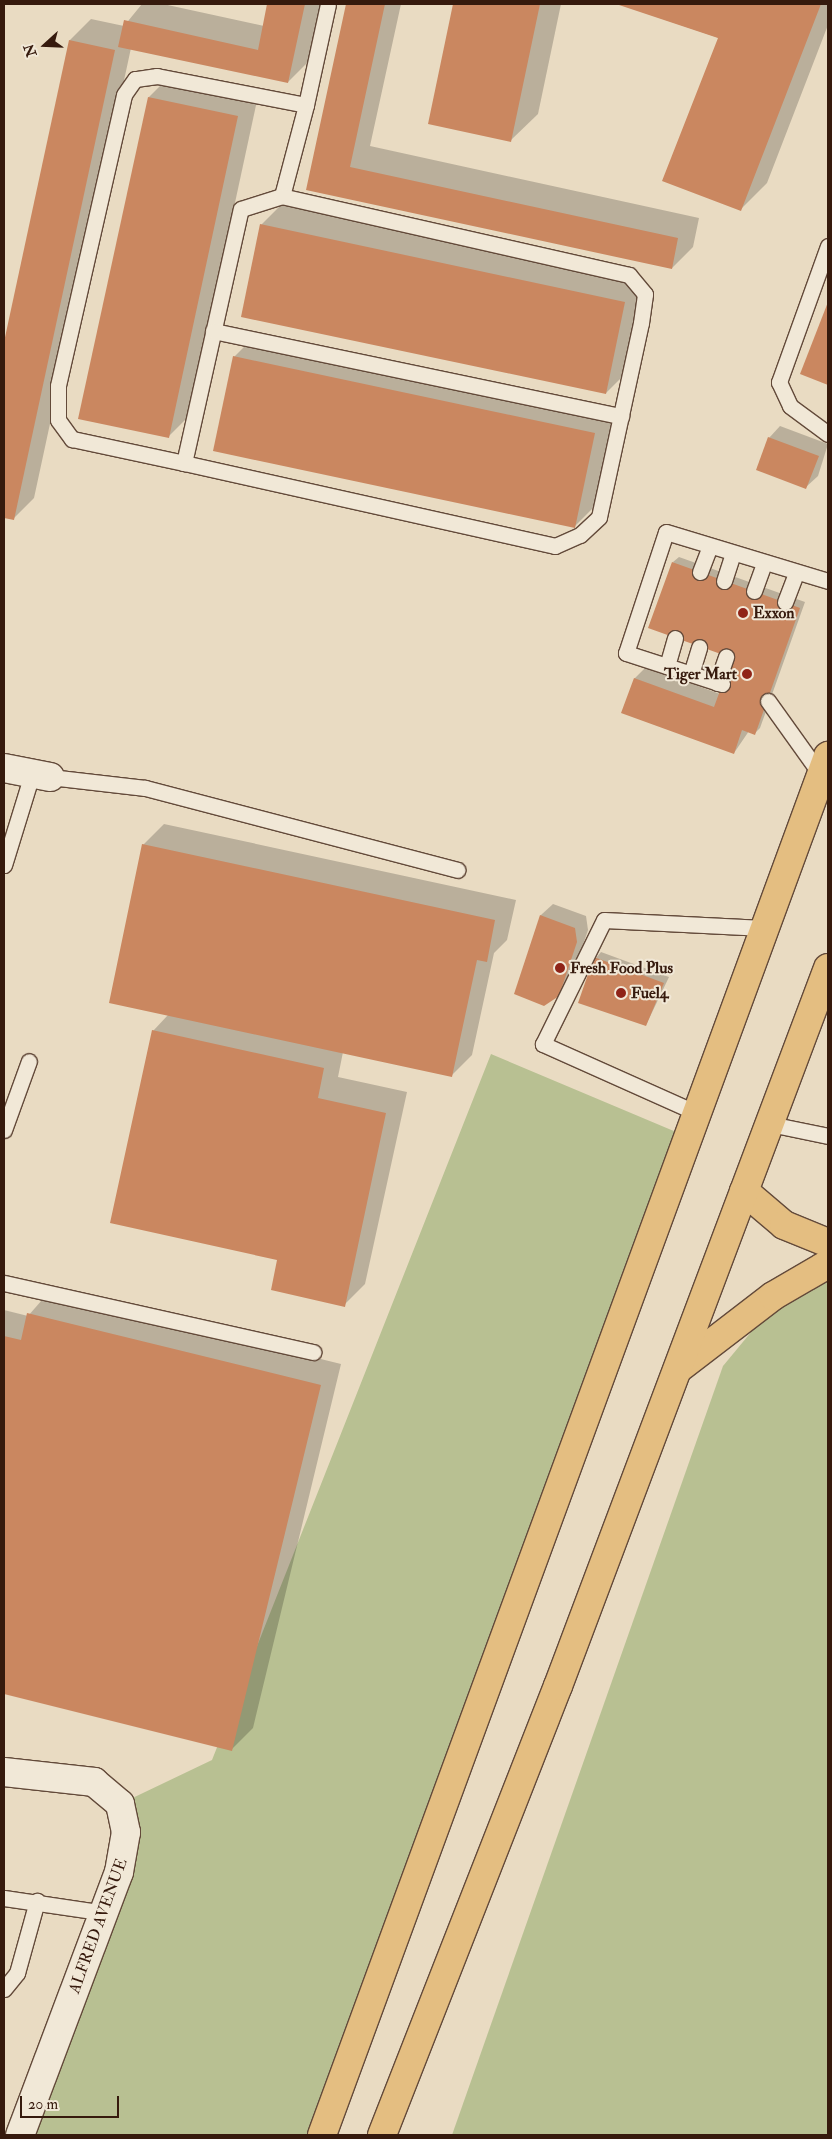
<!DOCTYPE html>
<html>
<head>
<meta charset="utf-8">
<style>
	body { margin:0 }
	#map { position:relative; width:832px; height:2139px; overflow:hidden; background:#e9dbc2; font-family:"IM FELL Double Pica",serif }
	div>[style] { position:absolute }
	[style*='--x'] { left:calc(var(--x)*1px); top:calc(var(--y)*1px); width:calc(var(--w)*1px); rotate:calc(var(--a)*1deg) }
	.green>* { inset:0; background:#b8c092 }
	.shadow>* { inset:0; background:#0003 }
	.building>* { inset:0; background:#ca8760 }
	.roads { filter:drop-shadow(1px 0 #634a3a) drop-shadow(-1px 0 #634a3a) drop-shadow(0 1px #634a3a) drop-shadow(0 -1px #634a3a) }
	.service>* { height:15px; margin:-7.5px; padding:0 7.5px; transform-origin:7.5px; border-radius:7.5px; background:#f1e8d7 }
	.minor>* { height:28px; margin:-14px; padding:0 14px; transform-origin:14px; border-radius:14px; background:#f1e8d7 }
	.trunk>* { height:28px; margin:-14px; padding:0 14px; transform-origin:14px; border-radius:14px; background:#e4be81 }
	.dots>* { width:14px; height:14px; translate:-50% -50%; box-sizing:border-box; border:2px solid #f1e8d7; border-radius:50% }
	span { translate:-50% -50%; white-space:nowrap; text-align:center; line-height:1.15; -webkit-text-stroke:4px #f1e8d7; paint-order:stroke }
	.poi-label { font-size:16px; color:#361a0d; font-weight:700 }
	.left { translate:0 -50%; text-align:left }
	.right { translate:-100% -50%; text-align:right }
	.street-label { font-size:16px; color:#361a0d }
	.frame { position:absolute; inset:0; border:5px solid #361a0d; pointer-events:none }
	.north { position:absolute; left:20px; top:20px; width:50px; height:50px; -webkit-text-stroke:4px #f1e8d7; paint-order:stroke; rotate:250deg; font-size:14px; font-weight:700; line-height:20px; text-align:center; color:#361a0d }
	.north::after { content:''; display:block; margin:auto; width:18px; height:22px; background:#361a0d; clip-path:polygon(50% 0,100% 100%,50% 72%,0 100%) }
	.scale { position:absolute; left:20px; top:2096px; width:99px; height:22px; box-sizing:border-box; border:2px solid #361a0d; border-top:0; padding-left:6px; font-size:15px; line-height:18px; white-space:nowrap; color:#361a0d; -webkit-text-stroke:4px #f1e8d7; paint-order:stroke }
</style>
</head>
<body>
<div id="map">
	<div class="green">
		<i style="clip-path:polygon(491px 1054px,688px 1137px,322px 2135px,20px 2135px,105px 1913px,120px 1804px,212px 1760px)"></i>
		<i style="clip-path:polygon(828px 1275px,828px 2135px,452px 2135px,723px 1366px,771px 1308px)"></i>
	</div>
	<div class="shadow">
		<i style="clip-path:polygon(142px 4px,163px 4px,264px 26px,269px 4px,321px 4px,309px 61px,288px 82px,131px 48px,34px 498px,14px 518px,4px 516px,4px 348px,70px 40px,91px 19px,124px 26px)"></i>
		<i style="clip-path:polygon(347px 4px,401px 4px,370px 146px,699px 218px,693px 247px,672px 268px,307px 189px)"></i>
		<i style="clip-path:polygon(454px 4px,561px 4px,538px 114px,511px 140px,429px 123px)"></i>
		<i style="clip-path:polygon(619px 4px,828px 4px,828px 25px,767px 183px,740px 210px,719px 38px)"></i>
		<i style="clip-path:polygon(170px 76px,258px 96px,189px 416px,168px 437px,149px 97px)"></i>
		<i style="clip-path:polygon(282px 204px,646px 281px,627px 372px,606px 393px,261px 225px)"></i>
		<i style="clip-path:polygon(828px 305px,828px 383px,802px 373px)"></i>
		<i style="clip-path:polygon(255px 336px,615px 413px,595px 506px,574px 527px,234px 357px)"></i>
		<i style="clip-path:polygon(780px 426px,828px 444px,818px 476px,806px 487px,769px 438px)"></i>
		<i style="clip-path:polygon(679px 557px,805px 602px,760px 728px,755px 733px,749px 731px,734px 753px,623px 713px,635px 678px,646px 667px,720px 694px,733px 658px,673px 562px)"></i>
		<i style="clip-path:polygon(164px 824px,516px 900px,507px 940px,494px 953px,472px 1055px,451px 1076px,343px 1052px,338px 1077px,407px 1092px,365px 1284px,344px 1305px,279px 1259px,153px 1031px,168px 1015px,143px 845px)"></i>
		<i style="clip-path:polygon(553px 904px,586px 916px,588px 930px,570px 983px,558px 995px,516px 993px,541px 915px)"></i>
		<i style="clip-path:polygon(601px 952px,669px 977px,646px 1025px,596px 958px)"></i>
		<i style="clip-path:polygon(49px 1292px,341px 1364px,253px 1728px,232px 1749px,4px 1693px,4px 1310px,28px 1316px)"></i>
	</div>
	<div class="building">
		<i style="clip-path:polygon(267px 4px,305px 4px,288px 83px,118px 47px,124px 20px,258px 50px)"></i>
		<i style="clip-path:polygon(346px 4px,385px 4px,350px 167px,678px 238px,672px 269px,306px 190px)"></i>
		<i style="clip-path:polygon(453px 4px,540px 4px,511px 142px,428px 124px)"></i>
		<i style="clip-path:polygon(616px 4px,821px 4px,741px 211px,662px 181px,718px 38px)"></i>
		<i style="clip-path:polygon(69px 40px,115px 50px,14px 520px,4px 518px,4px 342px)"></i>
		<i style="clip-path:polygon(148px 97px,238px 116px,169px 438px,78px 419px)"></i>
		<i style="clip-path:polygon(260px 224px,625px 302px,606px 394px,241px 317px)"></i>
		<i style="clip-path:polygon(828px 302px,828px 385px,800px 374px)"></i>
		<i style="clip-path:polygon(233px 356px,595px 433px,575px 528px,213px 451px)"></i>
		<i style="clip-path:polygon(768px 437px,819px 456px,806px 489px,756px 470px)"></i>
		<i style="clip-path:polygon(672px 562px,800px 608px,755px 735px,742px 730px,734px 754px,621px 713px,634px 678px,714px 707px,732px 658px,648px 628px)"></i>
		<i style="clip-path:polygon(142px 844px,495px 920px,487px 962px,477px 960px,452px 1077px,109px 1003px)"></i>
		<i style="clip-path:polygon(540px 915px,575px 928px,577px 942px,559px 996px,544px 1006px,514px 994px)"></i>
		<i style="clip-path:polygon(594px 957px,664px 983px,646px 1026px,578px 1003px)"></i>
		<i style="clip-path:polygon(152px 1030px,324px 1068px,318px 1098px,386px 1113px,345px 1307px,271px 1290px,277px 1260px,110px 1223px)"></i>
		<i style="clip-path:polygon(27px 1313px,321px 1385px,232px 1751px,4px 1694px,4px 1336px,21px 1340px)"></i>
	</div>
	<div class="roads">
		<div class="service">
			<i style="--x:306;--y:105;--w:152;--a:-169"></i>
			<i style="--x:157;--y:76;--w:22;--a:172"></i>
			<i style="--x:135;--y:79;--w:19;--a:125"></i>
			<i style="--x:124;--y:95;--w:298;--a:102.8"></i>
			<i style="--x:58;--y:386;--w:34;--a:90"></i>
			<i style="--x:58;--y:420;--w:24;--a:54"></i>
			<i style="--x:72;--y:439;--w:115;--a:12.1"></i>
			<i style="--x:184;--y:463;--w:260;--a:-77.4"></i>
			<i style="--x:241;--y:209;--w:43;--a:-17.6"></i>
			<i style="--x:282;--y:196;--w:94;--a:-75.2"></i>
			<i style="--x:306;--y:105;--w:103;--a:-77.7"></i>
			<i style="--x:828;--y:246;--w:145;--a:109.8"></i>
			<i style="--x:779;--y:382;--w:26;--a:65"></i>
			<i style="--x:790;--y:406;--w:47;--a:36.4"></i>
			<i style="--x:213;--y:331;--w:417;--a:11.8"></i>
			<i style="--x:184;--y:463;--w:380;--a:12.6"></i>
			<i style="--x:555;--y:546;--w:27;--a:-24"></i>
			<i style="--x:580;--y:535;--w:26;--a:-43"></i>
			<i style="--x:599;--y:517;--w:198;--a:-77.8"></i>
			<i style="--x:641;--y:323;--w:29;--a:-82"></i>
			<i style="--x:645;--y:294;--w:25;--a:-130"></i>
			<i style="--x:629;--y:275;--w:356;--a:-167.2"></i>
			<i style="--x:700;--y:572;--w:28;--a:-69"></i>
			<i style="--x:724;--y:581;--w:29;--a:-72"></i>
			<i style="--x:754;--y:591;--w:30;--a:-70"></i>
			<i style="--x:785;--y:602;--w:31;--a:-69"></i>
			<i style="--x:667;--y:666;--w:29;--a:-74"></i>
			<i style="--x:691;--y:674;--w:28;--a:-73"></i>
			<i style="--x:717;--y:683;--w:28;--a:-71"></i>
			<i style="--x:722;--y:684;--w:101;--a:-162.1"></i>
			<i style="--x:626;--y:653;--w:127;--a:-71.7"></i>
			<i style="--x:666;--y:532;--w:169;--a:16.8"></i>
			<i style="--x:768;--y:701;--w:91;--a:54.4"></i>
			<i style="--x:50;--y:777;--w:96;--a:6.6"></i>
			<i style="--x:145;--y:788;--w:323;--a:14.7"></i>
			<i style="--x:4;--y:865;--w:95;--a:-72.9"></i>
			<i style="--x:697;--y:1113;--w:169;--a:-155.9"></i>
			<i style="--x:543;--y:1044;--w:138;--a:-63.8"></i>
			<i style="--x:604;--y:920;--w:160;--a:2.9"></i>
			<i style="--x:770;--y:1124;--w:59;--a:11.7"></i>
			<i style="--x:4;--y:1130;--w:73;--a:-70.1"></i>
			<i style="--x:4;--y:1283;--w:317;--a:12.6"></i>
			<i style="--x:4;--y:1898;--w:102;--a:8.4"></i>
			<i style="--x:4;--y:1989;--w:21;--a:-51"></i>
			<i style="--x:17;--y:1973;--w:75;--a:-74.5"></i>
		</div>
		<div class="minor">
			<i style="--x:4;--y:768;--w:47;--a:11.1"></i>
			<i style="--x:4;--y:1772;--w:91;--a:6.3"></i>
			<i style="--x:94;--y:1782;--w:34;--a:40"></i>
			<i style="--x:120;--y:1804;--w:29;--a:78"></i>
			<i style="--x:126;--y:1832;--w:41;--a:99.9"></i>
			<i style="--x:119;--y:1872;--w:281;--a:110.6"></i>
		</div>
		<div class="trunk">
			<i style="--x:744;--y:1191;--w:52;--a:40.4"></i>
			<i style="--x:784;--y:1225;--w:48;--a:22.2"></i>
			<i style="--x:678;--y:1369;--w:120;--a:-37.5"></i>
			<i style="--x:773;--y:1296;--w:64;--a:-30.2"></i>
			<i style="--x:322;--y:2135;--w:1469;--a:-69.85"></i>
			<i style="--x:382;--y:2135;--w:482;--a:-68.6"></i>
			<i style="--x:558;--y:1686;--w:767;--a:-69.39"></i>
		</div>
	</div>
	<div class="dots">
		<i style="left:743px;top:613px;background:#8f2418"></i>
		<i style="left:747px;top:674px;background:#8f2418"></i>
		<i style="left:560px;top:968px;background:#8f2418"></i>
		<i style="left:621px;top:993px;background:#8f2418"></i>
	</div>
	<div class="poi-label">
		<span class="left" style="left:753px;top:613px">Exxon</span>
		<span class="right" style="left:737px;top:674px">Tiger Mart</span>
		<span class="left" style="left:570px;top:968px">Fresh Food Plus</span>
		<span class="left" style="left:631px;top:993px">Fuel4</span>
	</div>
	<div class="street-label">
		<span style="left:98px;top:1926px;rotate:-70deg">ALFRED AVENUE</span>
	</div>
	<div class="frame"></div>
	<div class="north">N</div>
	<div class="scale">20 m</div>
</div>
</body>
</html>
